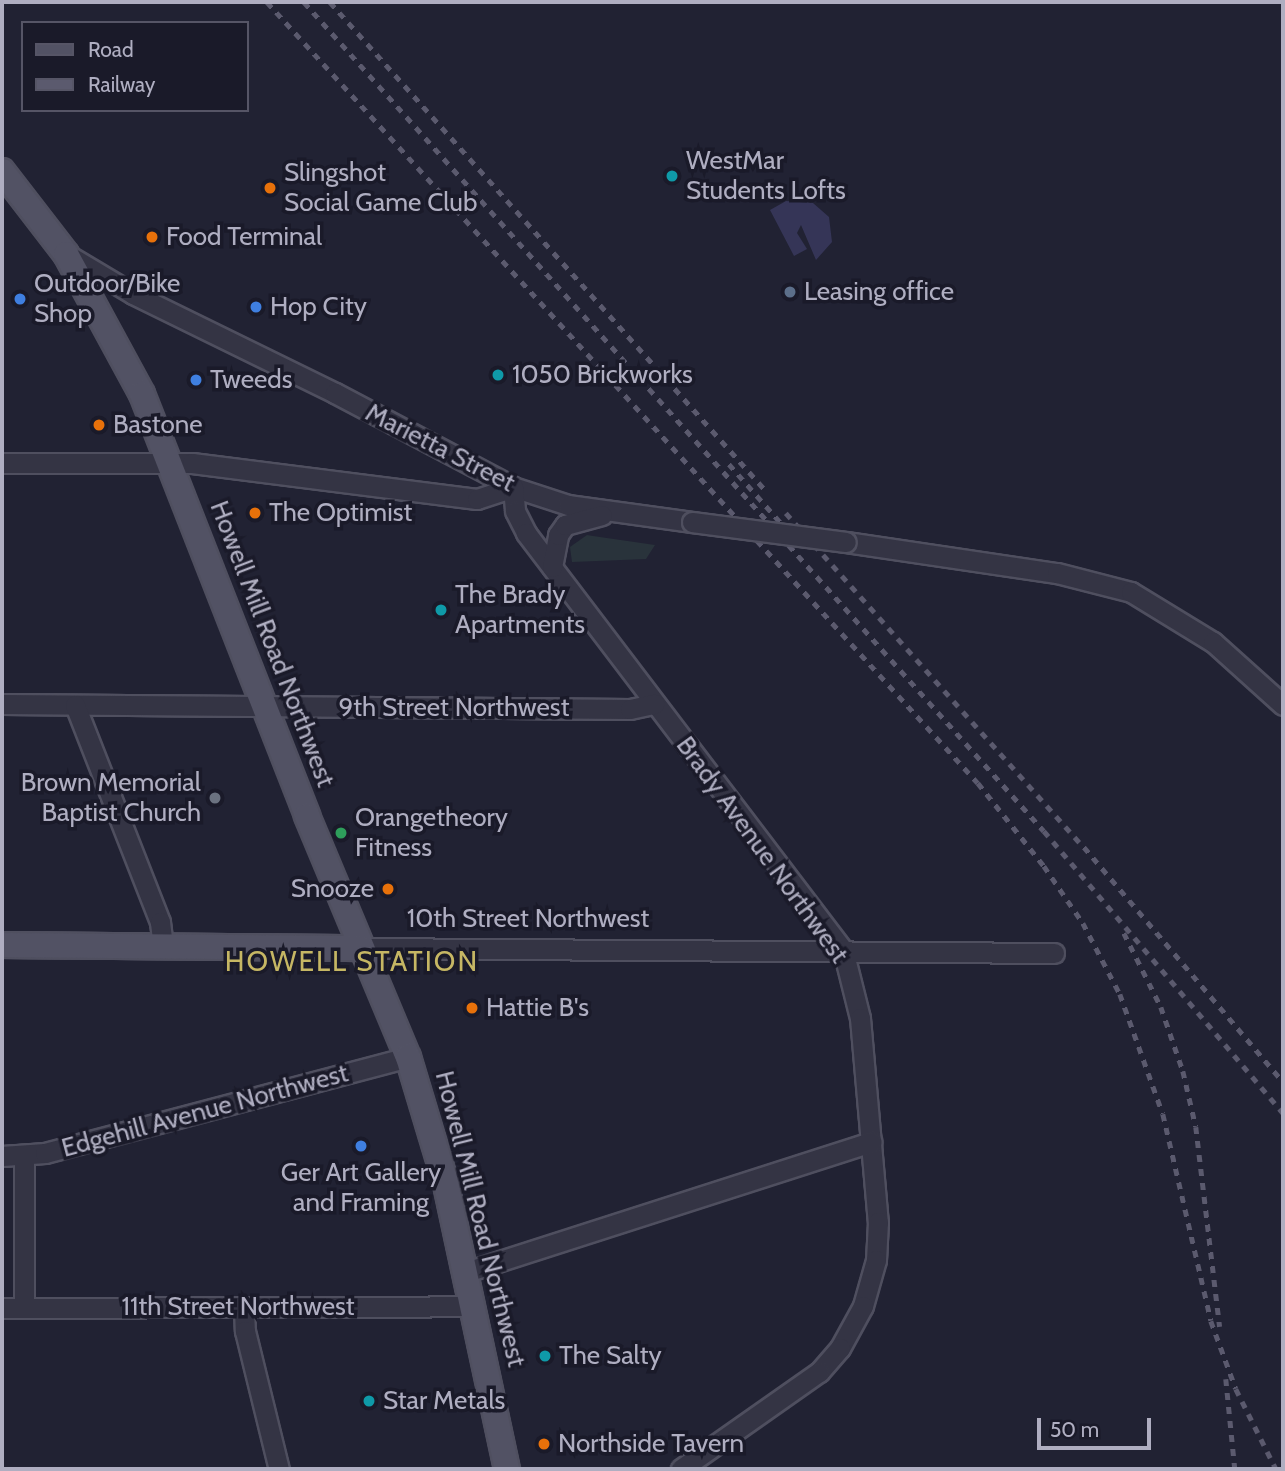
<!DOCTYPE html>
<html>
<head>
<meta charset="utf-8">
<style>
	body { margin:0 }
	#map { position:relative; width:1285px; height:1471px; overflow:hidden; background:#212233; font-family:Cabin,sans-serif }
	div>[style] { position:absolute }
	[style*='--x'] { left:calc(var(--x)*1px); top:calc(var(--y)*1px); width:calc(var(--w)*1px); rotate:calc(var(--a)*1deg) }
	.green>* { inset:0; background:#29333b }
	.water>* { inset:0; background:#353557 }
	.roads { filter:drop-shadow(2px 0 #4f4f5f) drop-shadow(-2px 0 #4f4f5f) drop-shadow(0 2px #4f4f5f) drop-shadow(0 -2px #4f4f5f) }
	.minor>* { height:19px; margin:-9.5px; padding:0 9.5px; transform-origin:9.5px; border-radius:9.5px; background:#343444 }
	.major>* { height:24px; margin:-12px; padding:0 12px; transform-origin:12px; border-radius:12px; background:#525264 }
	.rail>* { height:4.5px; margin-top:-2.25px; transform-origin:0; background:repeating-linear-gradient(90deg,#5b5a6e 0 7px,transparent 0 14px) }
	.bridges { filter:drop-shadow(2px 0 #4f4f5f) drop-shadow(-2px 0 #4f4f5f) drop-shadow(0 2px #4f4f5f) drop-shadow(0 -2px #4f4f5f) }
	.minor-bridge>* { height:19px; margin:-9.5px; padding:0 9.5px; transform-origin:9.5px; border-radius:9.5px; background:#343444 }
	.dots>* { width:19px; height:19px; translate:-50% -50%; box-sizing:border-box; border:4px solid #1a1a29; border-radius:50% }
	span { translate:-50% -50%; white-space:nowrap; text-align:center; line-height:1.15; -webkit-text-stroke:7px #1a1a29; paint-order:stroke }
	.poi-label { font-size:26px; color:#afaec1 }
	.left { translate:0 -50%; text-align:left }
	.right { translate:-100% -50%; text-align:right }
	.street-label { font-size:26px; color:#afaec1 }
	.neighbourhood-label { font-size:28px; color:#c6b764; letter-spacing:2px }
	.frame { position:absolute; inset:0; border:4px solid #afaec1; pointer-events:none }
	.legend { position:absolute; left:21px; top:21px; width:228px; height:91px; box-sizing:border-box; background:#1a1a29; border:2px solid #565566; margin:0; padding:9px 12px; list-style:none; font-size:21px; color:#afaec1 }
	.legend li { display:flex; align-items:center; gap:14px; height:35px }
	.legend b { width:35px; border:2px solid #565566 }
	.scale { position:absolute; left:1037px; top:1418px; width:114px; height:32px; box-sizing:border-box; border:4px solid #afaec1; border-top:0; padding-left:9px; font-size:21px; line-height:24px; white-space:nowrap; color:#afaec1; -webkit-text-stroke:5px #1a1a29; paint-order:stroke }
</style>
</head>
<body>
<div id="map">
	<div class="green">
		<i style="clip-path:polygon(587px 535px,593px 536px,655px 545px,646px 559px,572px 562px,570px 547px)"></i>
	</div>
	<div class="water">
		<i style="clip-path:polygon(786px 201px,813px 203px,829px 217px,832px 242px,816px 260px,801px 225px,797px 233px,807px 249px,794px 256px,770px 210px)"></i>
	</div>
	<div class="roads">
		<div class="minor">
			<i style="--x:66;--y:254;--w:78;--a:30.8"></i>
			<i style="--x:133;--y:294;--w:225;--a:26.1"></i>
			<i style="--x:335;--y:393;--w:201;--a:27.8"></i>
			<i style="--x:513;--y:487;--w:58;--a:18.1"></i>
			<i style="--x:568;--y:505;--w:125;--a:7.8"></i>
			<i style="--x:2;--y:463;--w:190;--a:0"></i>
			<i style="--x:192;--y:463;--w:287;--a:7.2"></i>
			<i style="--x:477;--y:499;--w:38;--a:-18"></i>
			<i style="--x:513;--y:487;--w:24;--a:85"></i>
			<i style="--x:515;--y:511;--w:25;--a:63"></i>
			<i style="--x:526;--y:533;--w:524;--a:52.76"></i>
			<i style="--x:843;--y:950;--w:70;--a:76"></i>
			<i style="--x:860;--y:1018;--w:205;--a:85"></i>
			<i style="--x:878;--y:1222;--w:38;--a:93"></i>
			<i style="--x:876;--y:1260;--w:48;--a:105.8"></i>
			<i style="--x:863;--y:1306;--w:48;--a:118.7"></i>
			<i style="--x:840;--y:1348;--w:32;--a:131"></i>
			<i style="--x:819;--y:1372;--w:169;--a:144.9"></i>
			<i style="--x:846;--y:542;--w:213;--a:8.4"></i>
			<i style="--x:1057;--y:573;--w:76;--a:14.4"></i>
			<i style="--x:1131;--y:592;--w:96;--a:31.4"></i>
			<i style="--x:1213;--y:642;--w:94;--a:42"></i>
			<i style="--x:552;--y:567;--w:33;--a:-79"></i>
			<i style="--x:558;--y:535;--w:12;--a:-55"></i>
			<i style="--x:565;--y:525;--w:38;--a:-15"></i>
			<i style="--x:2;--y:704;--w:628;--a:0.46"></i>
			<i style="--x:630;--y:709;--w:25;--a:-12"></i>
			<i style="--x:75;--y:705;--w:233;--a:68.6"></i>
			<i style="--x:160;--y:922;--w:24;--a:83"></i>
			<i style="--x:361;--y:948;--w:693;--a:0.41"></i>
			<i style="--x:2;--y:1156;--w:43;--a:-4"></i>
			<i style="--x:45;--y:1153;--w:375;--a:-14.8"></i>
			<i style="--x:24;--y:1157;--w:151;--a:90"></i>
			<i style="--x:466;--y:1272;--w:426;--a:-17.8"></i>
			<i style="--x:244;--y:1307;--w:24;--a:88"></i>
			<i style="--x:245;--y:1331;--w:142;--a:76.2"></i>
			<i style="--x:2;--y:1308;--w:471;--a:-0.2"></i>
		</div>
		<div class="major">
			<i style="--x:2;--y:171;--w:105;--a:52.4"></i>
			<i style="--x:66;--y:254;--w:159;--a:61.5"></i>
			<i style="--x:142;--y:394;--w:453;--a:68.6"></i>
			<i style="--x:307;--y:816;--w:261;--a:67.3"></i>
			<i style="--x:408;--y:1057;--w:128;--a:73.3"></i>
			<i style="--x:445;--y:1180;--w:296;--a:77.9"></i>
			<i style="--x:2;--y:945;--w:359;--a:0.5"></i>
		</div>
	</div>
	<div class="rail">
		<i style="--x:267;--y:2;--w:1056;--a:47.69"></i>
		<i style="--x:978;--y:783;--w:106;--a:51.5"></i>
		<i style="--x:1044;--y:866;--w:69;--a:55.6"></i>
		<i style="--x:1083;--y:923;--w:80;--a:62.5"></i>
		<i style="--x:1120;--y:994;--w:127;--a:70.3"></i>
		<i style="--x:1163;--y:1114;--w:212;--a:76.9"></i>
		<i style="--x:1211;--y:1321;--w:72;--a:69.8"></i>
		<i style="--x:1236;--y:1389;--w:89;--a:63.4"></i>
		<i style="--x:304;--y:2;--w:1111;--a:48.25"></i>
		<i style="--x:1044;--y:831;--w:370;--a:49.7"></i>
		<i style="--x:330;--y:2;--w:657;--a:48.27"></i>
		<i style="--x:729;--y:464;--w:91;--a:48.6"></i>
		<i style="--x:786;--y:513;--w:448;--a:48.3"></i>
		<i style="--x:1084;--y:847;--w:308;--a:49.7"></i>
		<i style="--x:1124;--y:933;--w:83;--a:63.4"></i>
		<i style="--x:1161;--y:1007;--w:68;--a:71"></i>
		<i style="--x:1183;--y:1071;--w:57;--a:76.9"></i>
		<i style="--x:1196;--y:1127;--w:201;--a:83.2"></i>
		<i style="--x:1226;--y:1379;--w:90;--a:84.3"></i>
	</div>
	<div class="bridges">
		<div class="minor-bridge">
			<i style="--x:692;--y:522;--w:155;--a:7.4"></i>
		</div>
	</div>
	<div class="dots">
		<i style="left:672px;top:176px;background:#0f9aa8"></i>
		<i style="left:270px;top:188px;background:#e8710a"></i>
		<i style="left:152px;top:237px;background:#e8710a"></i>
		<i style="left:790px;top:292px;background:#5c6f8a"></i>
		<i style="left:20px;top:299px;background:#3f7fe0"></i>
		<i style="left:256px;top:307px;background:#3f7fe0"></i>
		<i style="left:498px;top:375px;background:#0f9aa8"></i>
		<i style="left:196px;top:380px;background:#3f7fe0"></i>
		<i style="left:99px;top:425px;background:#e8710a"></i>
		<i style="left:255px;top:513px;background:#e8710a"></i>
		<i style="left:441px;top:610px;background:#0f9aa8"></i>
		<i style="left:215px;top:798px;background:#6b7280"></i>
		<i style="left:341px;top:833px;background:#2e9e5b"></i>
		<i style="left:388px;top:889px;background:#e8710a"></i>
		<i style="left:472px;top:1008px;background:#e8710a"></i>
		<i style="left:361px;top:1146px;background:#3f7fe0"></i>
		<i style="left:545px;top:1356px;background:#0f9aa8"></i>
		<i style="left:369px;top:1401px;background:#0f9aa8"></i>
		<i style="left:544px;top:1444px;background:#e8710a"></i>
	</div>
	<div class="poi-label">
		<span class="left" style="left:686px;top:176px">WestMar<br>Students Lofts</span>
		<span class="left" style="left:284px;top:188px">Slingshot<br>Social Game Club</span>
		<span class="left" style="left:166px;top:237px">Food Terminal</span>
		<span class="left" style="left:34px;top:299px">Outdoor/Bike<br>Shop</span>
		<span class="left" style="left:804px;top:292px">Leasing office</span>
		<span class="left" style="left:270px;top:307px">Hop City</span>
		<span class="left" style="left:512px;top:375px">1050 Brickworks</span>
		<span class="left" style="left:210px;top:380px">Tweeds</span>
		<span class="left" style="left:113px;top:425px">Bastone</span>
		<span class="left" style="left:269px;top:513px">The Optimist</span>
		<span class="left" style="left:455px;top:610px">The Brady<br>Apartments</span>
		<span class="right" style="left:201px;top:798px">Brown Memorial<br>Baptist Church</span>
		<span class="left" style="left:355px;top:833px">Orangetheory<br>Fitness</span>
		<span class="right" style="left:374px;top:889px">Snooze</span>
		<span class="left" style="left:486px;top:1008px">Hattie B's</span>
		<span style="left:361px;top:1188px">Ger Art Gallery<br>and Framing</span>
		<span class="left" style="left:559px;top:1356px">The Salty</span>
		<span class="left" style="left:383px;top:1401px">Star Metals</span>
		<span class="left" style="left:558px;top:1444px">Northside Tavern</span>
	</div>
	<div class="street-label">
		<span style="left:440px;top:448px;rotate:27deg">Marietta Street</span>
		<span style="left:272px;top:644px;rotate:69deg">Howell Mill Road Northwest</span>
		<span style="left:454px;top:708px">9th Street Northwest</span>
		<span style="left:762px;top:850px;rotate:54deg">Brady Avenue Northwest</span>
		<span style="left:528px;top:919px">10th Street Northwest</span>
		<span style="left:205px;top:1111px;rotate:-15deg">Edgehill Avenue Northwest</span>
		<span style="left:480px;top:1219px;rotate:76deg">Howell Mill Road Northwest</span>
		<span style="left:238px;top:1307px">11th Street Northwest</span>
	</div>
	<div class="neighbourhood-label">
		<span style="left:352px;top:961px">HOWELL STATION</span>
	</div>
	<div class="frame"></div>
	<ul class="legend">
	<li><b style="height:9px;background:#525264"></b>Road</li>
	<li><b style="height:9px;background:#5b5a6e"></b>Railway</li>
	</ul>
	<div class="scale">50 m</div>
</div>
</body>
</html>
